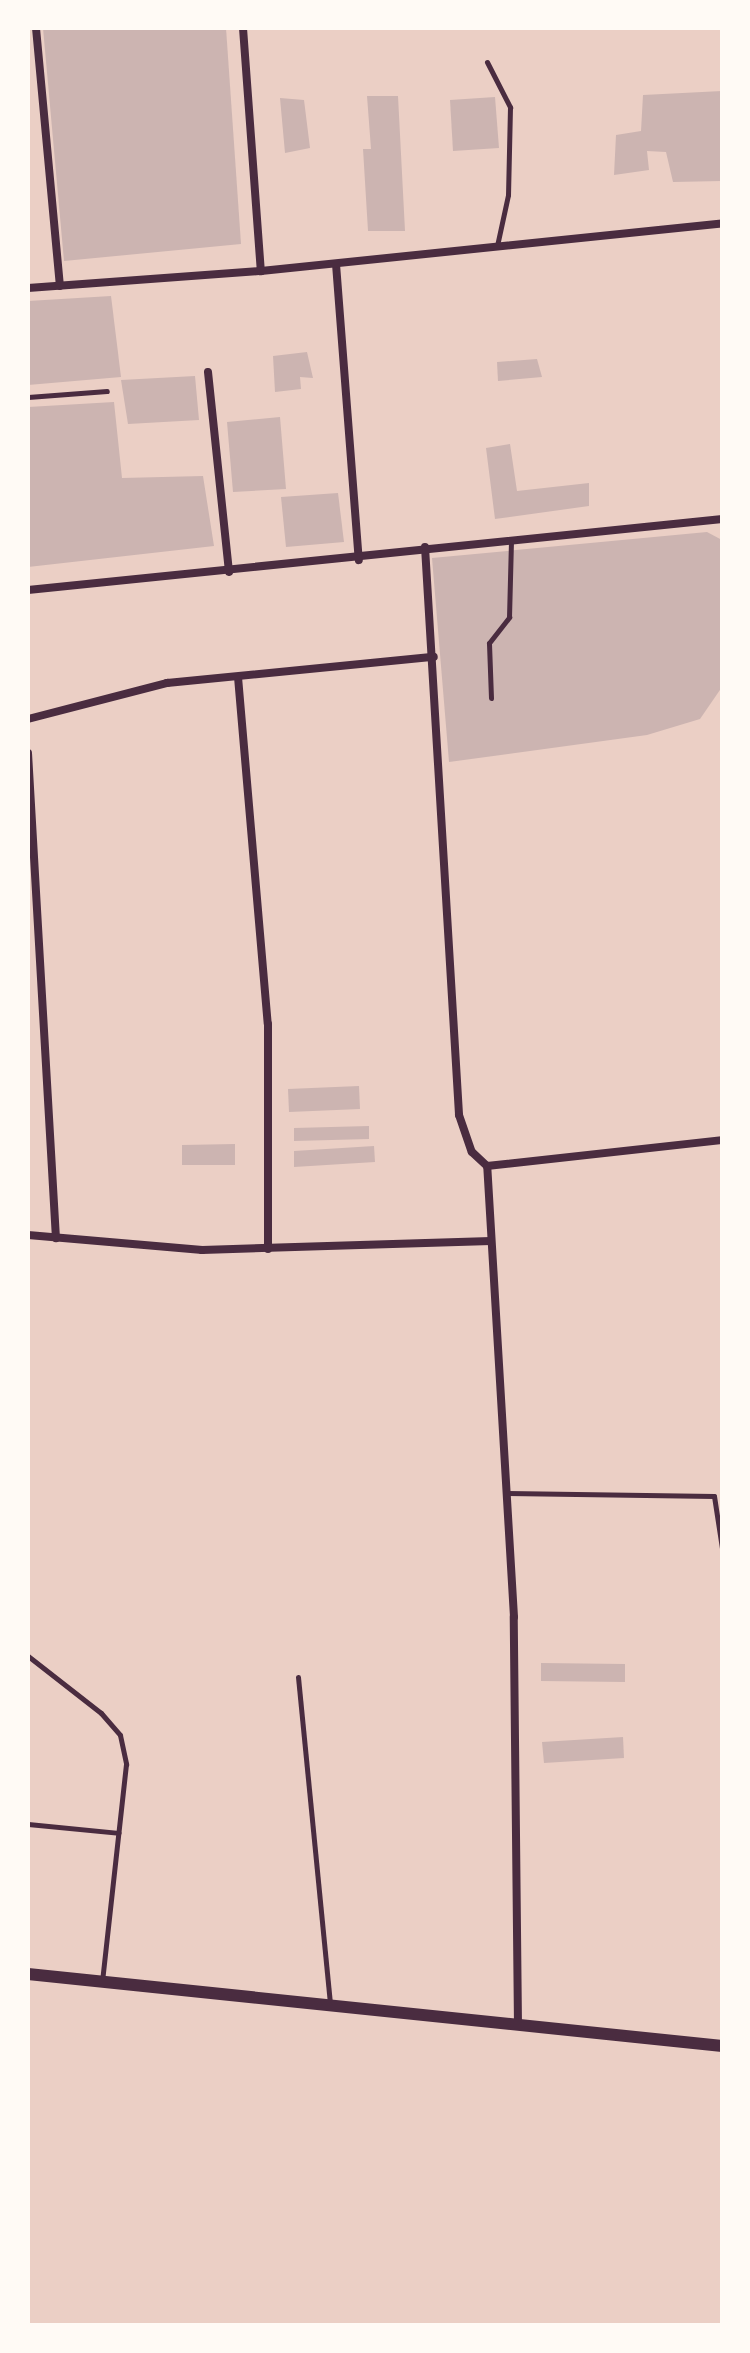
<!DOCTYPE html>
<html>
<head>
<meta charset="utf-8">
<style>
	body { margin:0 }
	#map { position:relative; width:750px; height:2353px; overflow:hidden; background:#f7e1d7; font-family:Raleway,sans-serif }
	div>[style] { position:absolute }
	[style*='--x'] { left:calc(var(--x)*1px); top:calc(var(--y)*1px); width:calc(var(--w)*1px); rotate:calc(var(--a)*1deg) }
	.green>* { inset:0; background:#ebcfc5 }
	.building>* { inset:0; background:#ccb4b1 }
	.service>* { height:5px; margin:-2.5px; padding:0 2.5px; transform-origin:2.5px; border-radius:2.5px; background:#4a2c40 }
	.minor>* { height:8px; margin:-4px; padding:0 4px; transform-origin:4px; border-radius:4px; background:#4a2c40 }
	.tertiary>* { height:12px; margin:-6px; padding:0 6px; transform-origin:6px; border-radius:6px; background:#4a2c40 }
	span { translate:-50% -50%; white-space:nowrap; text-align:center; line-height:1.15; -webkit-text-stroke:8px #fffaf5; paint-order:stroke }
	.frame { position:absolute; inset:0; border:30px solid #fffaf5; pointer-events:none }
</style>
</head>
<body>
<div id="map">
	<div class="green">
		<i style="clip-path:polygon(28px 28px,722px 28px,722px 2325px,28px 2325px)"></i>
	</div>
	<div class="building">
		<i style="clip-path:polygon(43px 28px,226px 28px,241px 244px,64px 261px)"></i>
		<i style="clip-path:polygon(722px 91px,722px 181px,673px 182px,666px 152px,647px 151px,649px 170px,614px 175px,616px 135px,641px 131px,643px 95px)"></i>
		<i style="clip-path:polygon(367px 96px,398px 96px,405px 231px,368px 231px,363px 149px,371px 149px)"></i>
		<i style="clip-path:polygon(495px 97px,499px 148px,453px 151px,450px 100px)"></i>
		<i style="clip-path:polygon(280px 98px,304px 100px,310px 148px,285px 153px)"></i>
		<i style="clip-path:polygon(111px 296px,121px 377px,28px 385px,28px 301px)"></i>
		<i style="clip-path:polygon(307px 352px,313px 378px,300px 377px,301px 389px,275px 392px,273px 356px)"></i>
		<i style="clip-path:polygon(537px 359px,542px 377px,498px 381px,497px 362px)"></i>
		<i style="clip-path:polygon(195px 376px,199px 420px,128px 424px,121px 380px)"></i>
		<i style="clip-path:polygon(114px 402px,122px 478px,203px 476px,214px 546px,28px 567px,28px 407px)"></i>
		<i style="clip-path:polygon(280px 417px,286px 489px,233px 492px,227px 422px)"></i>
		<i style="clip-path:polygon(510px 444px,517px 491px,589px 483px,589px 506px,495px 519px,486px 448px)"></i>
		<i style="clip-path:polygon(338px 493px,344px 542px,286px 547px,281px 497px)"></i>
		<i style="clip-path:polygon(707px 532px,722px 540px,722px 687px,700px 719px,647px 735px,449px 762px,432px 558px)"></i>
		<i style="clip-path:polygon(359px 1086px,360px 1109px,289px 1112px,288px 1089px)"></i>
		<i style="clip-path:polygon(369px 1126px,369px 1139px,294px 1141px,294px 1128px)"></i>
		<i style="clip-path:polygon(235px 1144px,235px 1165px,182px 1165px,182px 1145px)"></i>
		<i style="clip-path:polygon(374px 1146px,375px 1162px,294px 1167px,294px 1151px)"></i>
		<i style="clip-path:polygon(541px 1663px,625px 1664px,625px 1682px,541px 1681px)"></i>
		<i style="clip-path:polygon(623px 1737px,624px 1758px,544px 1763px,542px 1742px)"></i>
	</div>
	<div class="service">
		<i style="--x:487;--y:62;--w:51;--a:62.9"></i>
		<i style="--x:510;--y:107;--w:88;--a:91.3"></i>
		<i style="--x:508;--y:195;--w:52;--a:102.2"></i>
		<i style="--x:28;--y:397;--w:79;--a:-4.3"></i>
		<i style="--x:491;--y:698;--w:55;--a:-92.1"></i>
		<i style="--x:489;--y:643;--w:33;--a:-52"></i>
		<i style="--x:509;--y:617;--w:77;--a:-88.5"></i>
		<i style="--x:506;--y:1493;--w:208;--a:0.8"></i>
		<i style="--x:714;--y:1496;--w:53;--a:81.3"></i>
		<i style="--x:28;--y:1656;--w:93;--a:38"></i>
		<i style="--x:101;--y:1713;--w:29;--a:49"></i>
		<i style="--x:120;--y:1735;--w:30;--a:78"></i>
		<i style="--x:126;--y:1764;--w:218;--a:96.3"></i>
		<i style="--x:298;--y:1677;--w:330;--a:84.4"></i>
		<i style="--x:28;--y:1824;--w:91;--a:5.6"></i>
	</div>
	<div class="minor">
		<i style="--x:36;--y:28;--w:259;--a:84.7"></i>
		<i style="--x:243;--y:28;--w:244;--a:85.8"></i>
		<i style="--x:336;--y:264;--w:297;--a:85.6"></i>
		<i style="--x:28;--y:288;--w:234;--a:-4.2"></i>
		<i style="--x:261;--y:271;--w:463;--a:-5.9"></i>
		<i style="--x:208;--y:372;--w:201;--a:84"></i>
		<i style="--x:425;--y:547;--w:569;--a:86.57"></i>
		<i style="--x:459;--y:1115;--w:39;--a:71"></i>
		<i style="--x:472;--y:1152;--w:21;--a:43"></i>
		<i style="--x:28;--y:590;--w:698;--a:-5.84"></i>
		<i style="--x:238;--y:677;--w:348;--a:85.1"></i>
		<i style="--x:268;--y:1024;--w:225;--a:90"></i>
		<i style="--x:28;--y:719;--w:144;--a:-14.5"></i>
		<i style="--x:167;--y:683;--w:268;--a:-5.6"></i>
		<i style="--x:28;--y:753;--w:486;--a:86.7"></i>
		<i style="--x:28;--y:1235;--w:175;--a:4.9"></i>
		<i style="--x:202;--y:1250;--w:289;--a:-1.8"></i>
		<i style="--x:518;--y:2026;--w:409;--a:-90.6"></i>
		<i style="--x:514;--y:1617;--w:452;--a:-93.4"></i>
		<i style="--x:487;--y:1166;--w:236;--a:-6.3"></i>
	</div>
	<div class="tertiary">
		<i style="--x:28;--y:1974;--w:698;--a:5.92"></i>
	</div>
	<div class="frame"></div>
</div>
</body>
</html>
